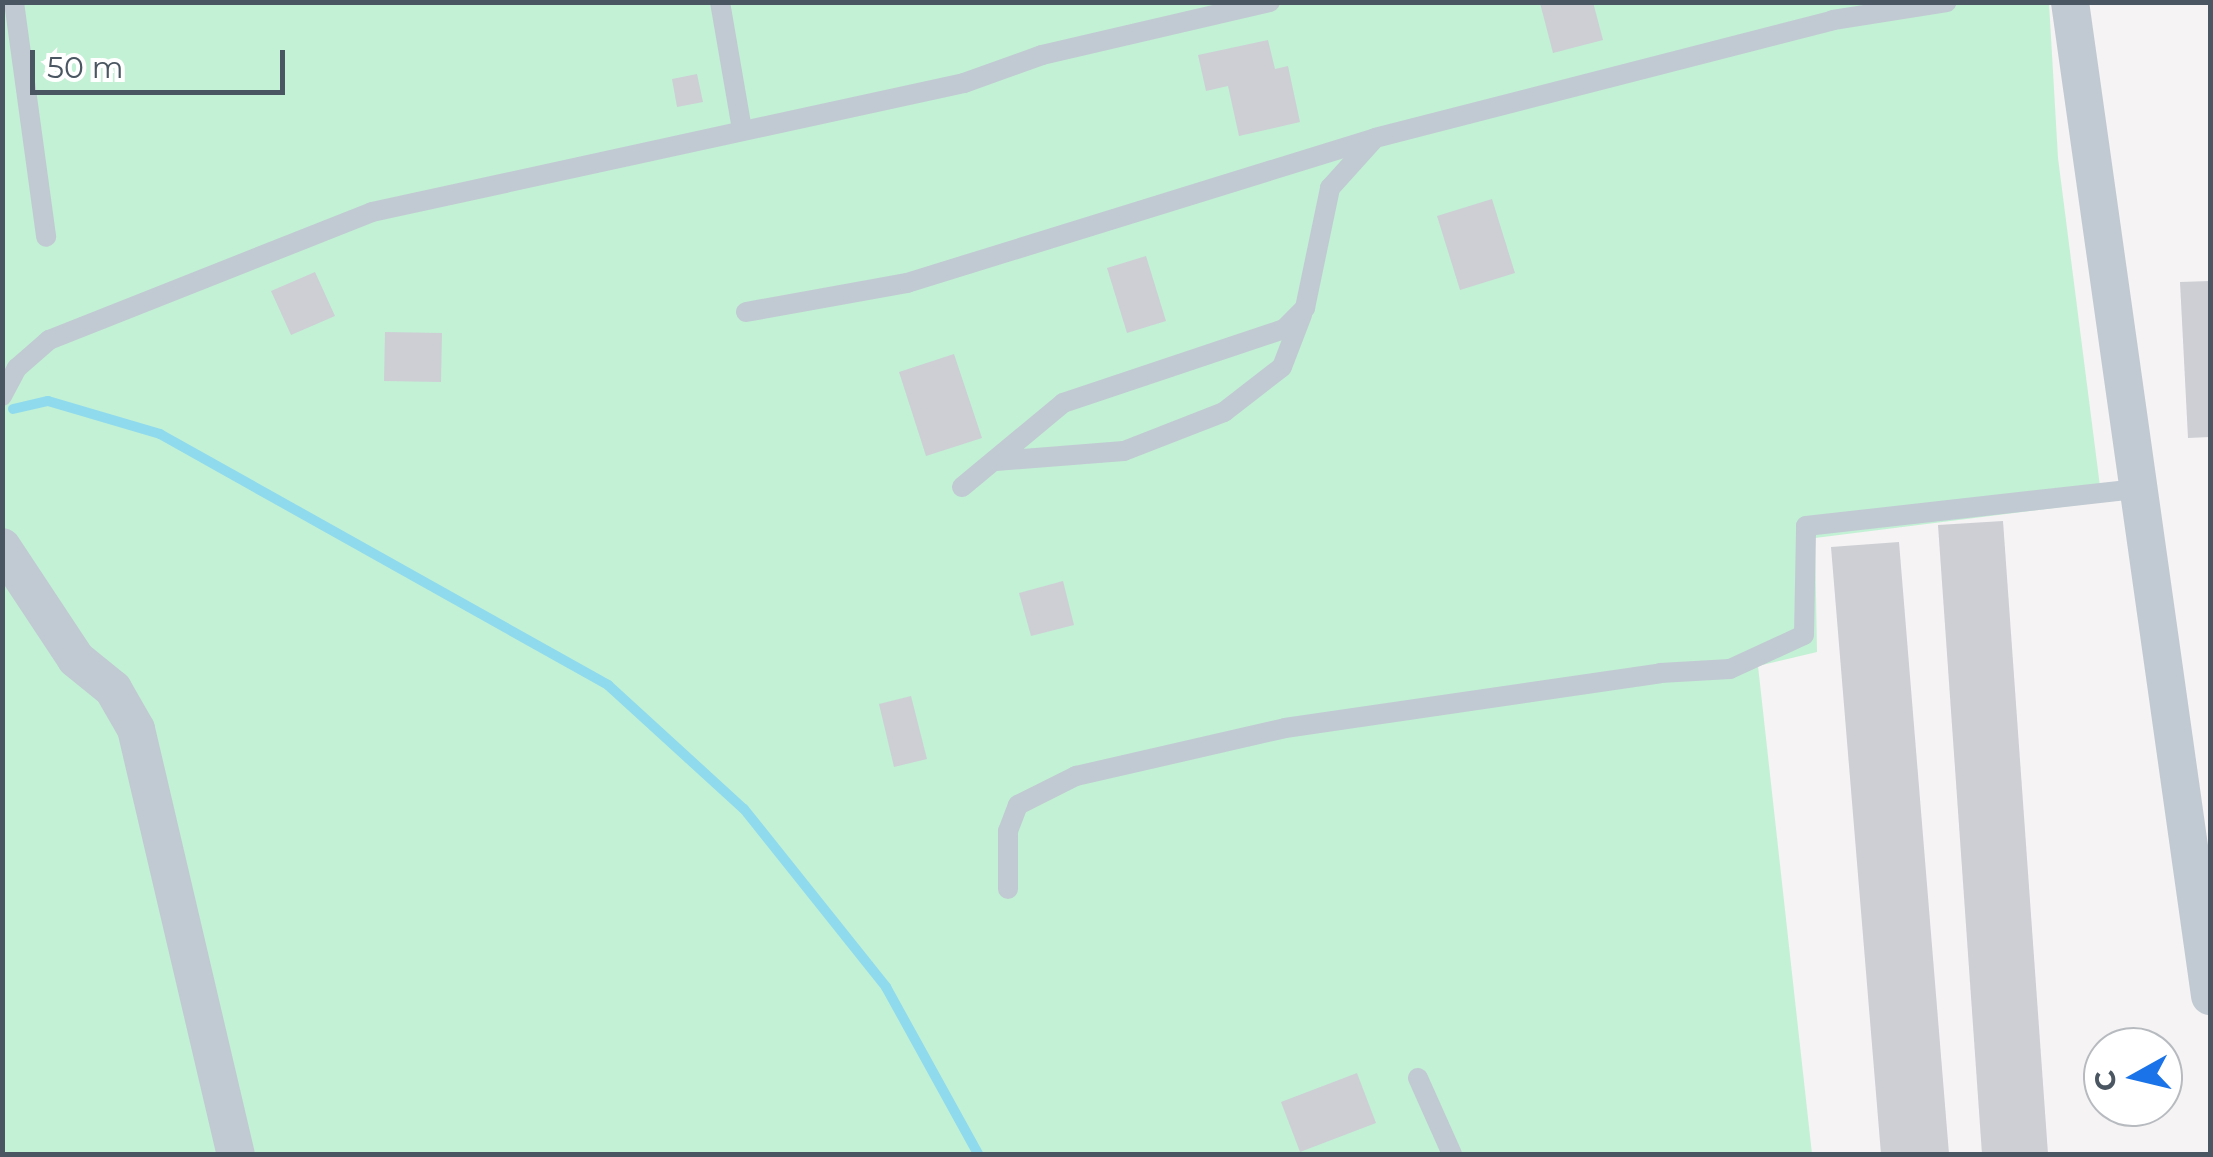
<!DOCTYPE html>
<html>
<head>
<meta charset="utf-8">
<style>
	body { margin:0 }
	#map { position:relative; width:2213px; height:1157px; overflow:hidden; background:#f5f3f3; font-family:Montserrat,sans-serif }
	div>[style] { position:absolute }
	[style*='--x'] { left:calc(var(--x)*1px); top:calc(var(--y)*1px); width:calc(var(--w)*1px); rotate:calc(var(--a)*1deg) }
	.green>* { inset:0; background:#c3f1d5 }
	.stream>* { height:10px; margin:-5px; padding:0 5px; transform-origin:5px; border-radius:5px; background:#90daee }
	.building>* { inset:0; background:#cdcfd5 }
	.service>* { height:20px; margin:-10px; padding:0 10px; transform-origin:10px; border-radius:10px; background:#c1cad2 }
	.minor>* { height:38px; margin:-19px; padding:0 19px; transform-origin:19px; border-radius:19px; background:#c1cad2 }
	span { translate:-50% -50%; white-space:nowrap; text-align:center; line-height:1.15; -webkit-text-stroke:9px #fff; paint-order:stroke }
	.frame { position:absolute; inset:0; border:5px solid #4a5661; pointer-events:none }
	.north { position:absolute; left:2083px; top:1027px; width:100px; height:100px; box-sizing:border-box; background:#fff; border:2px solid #b7bbc0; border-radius:50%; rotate:262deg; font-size:28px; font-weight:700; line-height:40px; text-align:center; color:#4a5661 }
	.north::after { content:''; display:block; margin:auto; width:35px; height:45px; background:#1a73e8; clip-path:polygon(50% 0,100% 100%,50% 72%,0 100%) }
	.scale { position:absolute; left:30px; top:50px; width:255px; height:45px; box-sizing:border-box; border:5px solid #4a5661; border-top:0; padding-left:12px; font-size:30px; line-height:35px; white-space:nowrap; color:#4a5661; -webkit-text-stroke:8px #fff; paint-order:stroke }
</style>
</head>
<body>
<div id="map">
	<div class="green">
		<i style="clip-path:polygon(2px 3px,2049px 3px,2058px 158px,2102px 502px,1815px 538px,1817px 652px,1758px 666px,1812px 1154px,3px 1154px)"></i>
	</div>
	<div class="stream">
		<i style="--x:13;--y:409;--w:36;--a:-13"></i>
		<i style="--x:48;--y:401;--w:117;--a:16.4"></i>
		<i style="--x:160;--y:434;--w:514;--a:29.26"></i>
		<i style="--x:608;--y:685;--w:184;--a:42.4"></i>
		<i style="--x:744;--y:809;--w:228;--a:51.4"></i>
		<i style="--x:886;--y:987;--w:191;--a:61.1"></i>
	</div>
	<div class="building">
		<i style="clip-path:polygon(1593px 2px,1603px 40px,1553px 53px,1540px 3px)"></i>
		<i style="clip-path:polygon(1268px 40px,1275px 69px,1288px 66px,1300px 122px,1239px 136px,1228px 86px,1206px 91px,1198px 55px)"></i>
		<i style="clip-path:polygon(697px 74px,703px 102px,677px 107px,672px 79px)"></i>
		<i style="clip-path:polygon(1492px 199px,1515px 273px,1460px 290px,1437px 216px)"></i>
		<i style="clip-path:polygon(1146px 256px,1166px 321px,1127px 333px,1107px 268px)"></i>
		<i style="clip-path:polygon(315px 272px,335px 316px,291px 335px,271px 291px)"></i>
		<i style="clip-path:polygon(2210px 281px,2210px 437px,2188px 438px,2180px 282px)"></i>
		<i style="clip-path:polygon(385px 332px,442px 333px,441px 382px,384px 381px)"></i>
		<i style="clip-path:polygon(954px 354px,982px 438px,926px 456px,899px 372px)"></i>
		<i style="clip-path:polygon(2003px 521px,2048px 1154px,1982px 1154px,1938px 525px)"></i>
		<i style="clip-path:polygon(1899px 542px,1949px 1154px,1881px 1154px,1831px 547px)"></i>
		<i style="clip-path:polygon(1063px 581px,1074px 625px,1031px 636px,1019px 593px)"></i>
		<i style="clip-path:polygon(911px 696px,927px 759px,894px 767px,879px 704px)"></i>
		<i style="clip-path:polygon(1357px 1073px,1376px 1123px,1300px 1152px,1281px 1102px)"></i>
	</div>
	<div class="service">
		<i style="--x:14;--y:2;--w:237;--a:82.2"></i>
		<i style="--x:720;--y:2;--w:130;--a:80.2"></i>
		<i style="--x:746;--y:312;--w:164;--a:-10.2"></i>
		<i style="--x:907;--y:283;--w:488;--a:-17.2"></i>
		<i style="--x:2;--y:396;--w:32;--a:-62"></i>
		<i style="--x:17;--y:368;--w:43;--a:-41.2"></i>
		<i style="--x:49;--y:340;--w:347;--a:-21.6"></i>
		<i style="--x:372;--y:212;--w:606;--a:-12.29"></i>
		<i style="--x:964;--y:83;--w:83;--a:-19.7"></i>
		<i style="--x:1042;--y:55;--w:234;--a:-13.1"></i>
		<i style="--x:996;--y:461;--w:128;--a:-4.5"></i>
		<i style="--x:1124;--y:451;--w:107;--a:-21.3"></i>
		<i style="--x:1224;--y:412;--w:73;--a:-37.8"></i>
		<i style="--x:1282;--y:367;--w:56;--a:-69"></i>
		<i style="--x:962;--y:487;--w:131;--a:-39.7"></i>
		<i style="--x:1063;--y:403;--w:233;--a:-18.5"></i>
		<i style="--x:1284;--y:329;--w:30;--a:-45"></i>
		<i style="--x:1305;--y:308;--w:123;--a:-78.2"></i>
		<i style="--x:1330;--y:188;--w:67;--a:-48"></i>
		<i style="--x:1375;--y:138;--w:473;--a:-14.4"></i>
		<i style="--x:1833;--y:20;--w:115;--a:-9"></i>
		<i style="--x:1008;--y:889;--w:58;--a:-90"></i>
		<i style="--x:1008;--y:831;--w:28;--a:-69"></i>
		<i style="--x:1018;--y:805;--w:65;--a:-26.6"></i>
		<i style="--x:1076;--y:776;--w:214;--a:-12.9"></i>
		<i style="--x:1285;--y:728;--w:379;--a:-8.3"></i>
		<i style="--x:1660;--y:673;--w:70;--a:-3.3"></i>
		<i style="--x:1730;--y:669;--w:81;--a:-24.7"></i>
		<i style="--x:1804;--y:635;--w:109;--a:-88.9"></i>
		<i style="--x:1806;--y:526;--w:331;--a:-6.4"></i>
		<i style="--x:1418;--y:1078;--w:83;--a:65.9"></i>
	</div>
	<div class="minor">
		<i style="--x:2070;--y:2;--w:1004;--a:81.98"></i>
		<i style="--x:2;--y:547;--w:134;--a:56.5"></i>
		<i style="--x:76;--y:659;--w:48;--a:39"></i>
		<i style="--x:113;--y:689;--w:46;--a:60.1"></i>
		<i style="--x:136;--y:729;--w:437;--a:76.8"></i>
	</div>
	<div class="frame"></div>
	<div class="north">С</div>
	<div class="scale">50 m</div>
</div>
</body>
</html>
